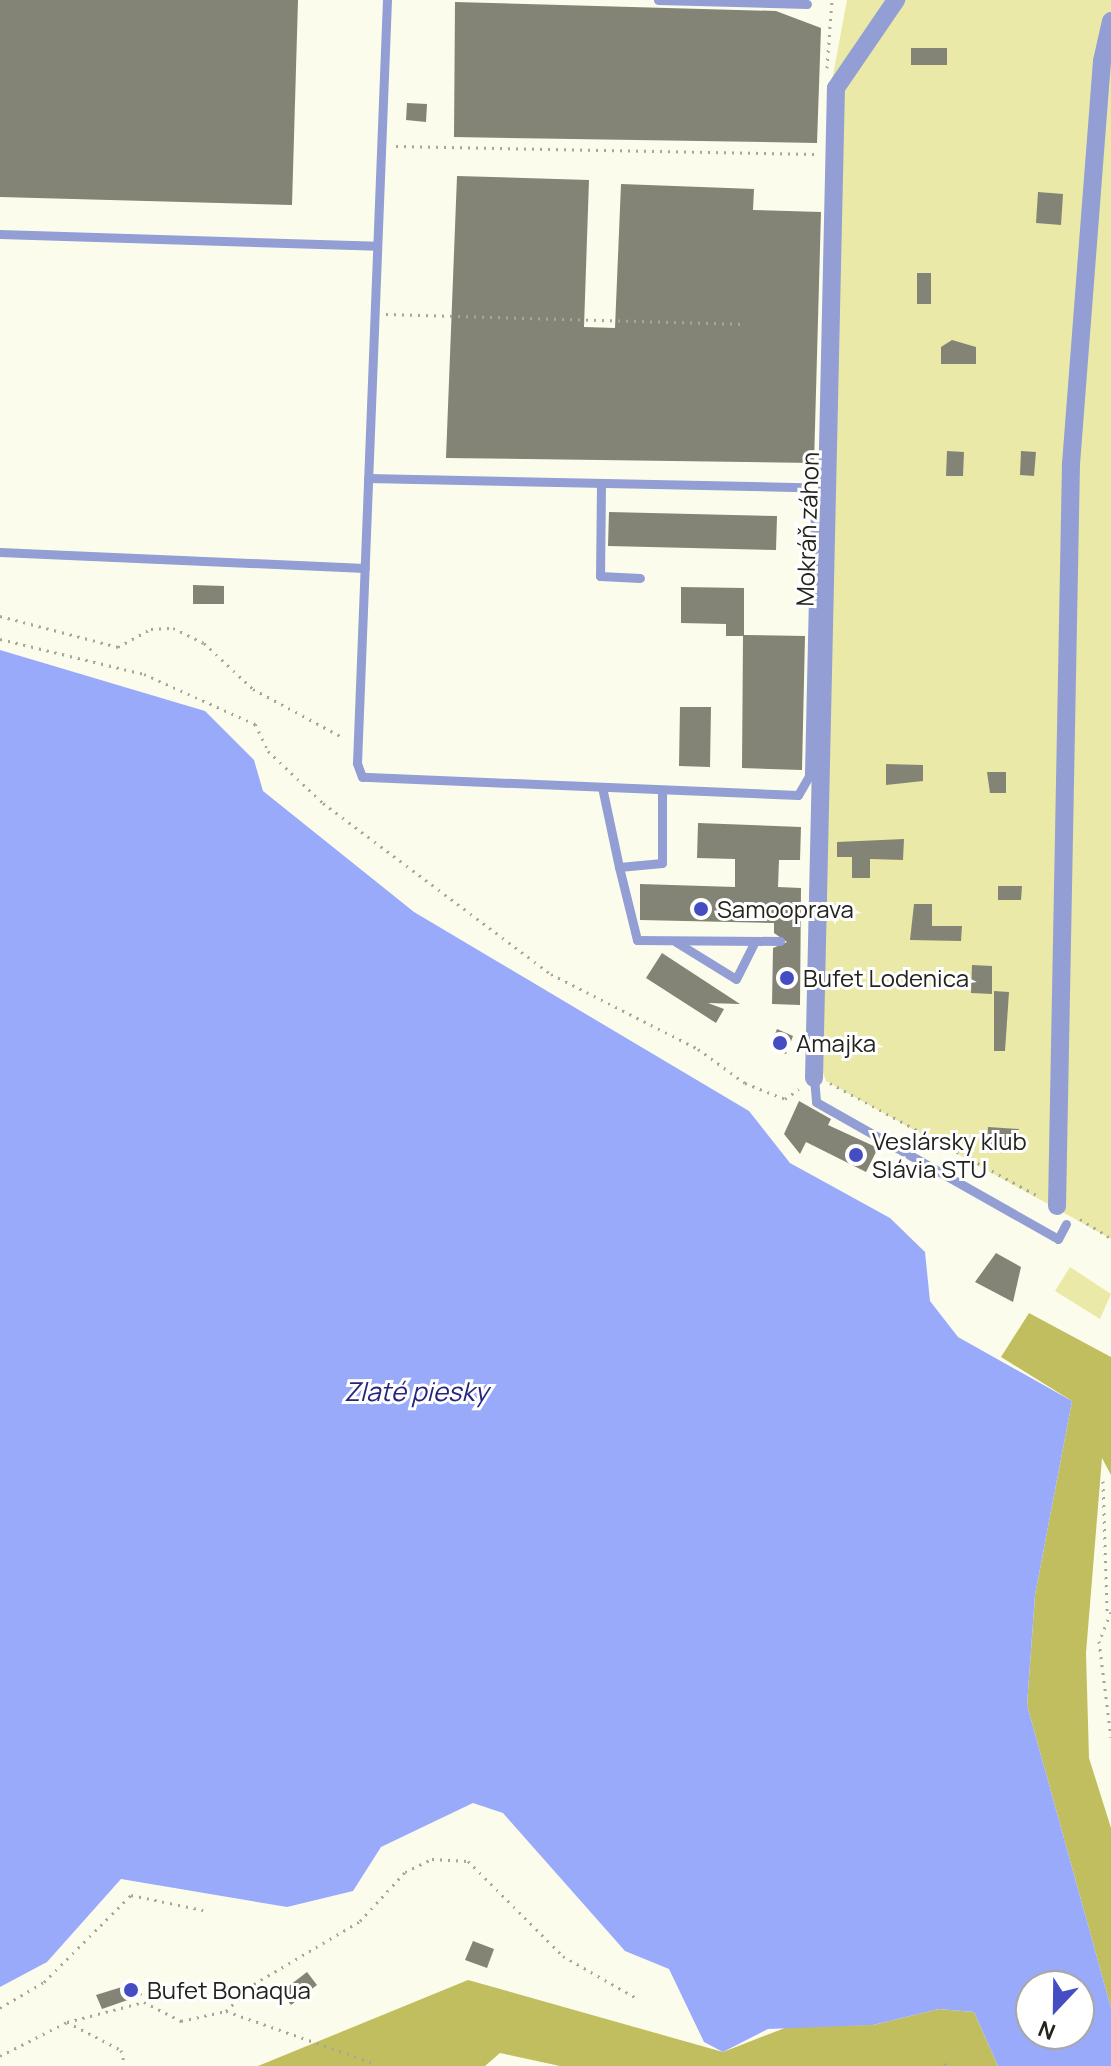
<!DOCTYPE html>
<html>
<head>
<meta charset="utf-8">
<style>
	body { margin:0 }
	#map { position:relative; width:1111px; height:2066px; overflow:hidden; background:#fcfced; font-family:Manrope,sans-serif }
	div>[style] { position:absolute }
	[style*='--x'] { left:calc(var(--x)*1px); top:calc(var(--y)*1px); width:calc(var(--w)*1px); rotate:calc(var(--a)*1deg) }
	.green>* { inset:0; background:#eae9a7 }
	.forest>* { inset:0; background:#c1be5f }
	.water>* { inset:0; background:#9aaafb }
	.building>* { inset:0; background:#838476 }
	.path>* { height:3px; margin-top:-1.5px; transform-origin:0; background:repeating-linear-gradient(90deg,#a6a69b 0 2px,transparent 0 8px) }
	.lane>* { height:9px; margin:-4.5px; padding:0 4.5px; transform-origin:4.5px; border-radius:4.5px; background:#929ed4 }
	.street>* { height:18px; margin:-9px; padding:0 9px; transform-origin:9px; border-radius:9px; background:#929ed4 }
	.dots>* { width:22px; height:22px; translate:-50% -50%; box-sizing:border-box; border:4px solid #fff; border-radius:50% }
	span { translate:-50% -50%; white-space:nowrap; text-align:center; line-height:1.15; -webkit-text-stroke:6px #fff; paint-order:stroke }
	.street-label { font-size:24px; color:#24241e }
	.poi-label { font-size:24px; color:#24241e }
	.left { translate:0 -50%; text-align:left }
	.water-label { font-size:26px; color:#252580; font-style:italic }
	.north { position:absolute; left:1015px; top:1970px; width:80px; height:80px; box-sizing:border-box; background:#fff; border:2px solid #a7a7a5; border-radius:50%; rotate:202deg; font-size:22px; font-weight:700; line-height:32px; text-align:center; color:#24241e }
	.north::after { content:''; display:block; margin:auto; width:28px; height:36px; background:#454dc2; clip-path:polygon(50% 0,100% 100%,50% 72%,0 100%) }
</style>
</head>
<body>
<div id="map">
	<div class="green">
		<i style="clip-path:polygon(847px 0,1111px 0,1111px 1239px,826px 1081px,810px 1037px,831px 86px)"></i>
		<i style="clip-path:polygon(1070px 1267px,1111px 1294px,1100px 1319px,1055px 1291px)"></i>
	</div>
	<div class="forest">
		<i style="clip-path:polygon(1029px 1313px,1111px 1357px,1111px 1475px,1102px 1458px,1086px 1653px,1089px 1758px,1111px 1828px,1111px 2008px,1027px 1705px,1035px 1595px,1072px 1401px,1001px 1357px)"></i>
		<i style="clip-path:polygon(468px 1980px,723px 2052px,790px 2026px,873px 2025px,939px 2009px,974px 2012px,998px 2066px,560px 2066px,500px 2053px,485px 2066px,258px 2066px)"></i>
	</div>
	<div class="water">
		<i style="clip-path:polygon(evenodd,0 650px,205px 711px,254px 760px,263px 791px,414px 912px,749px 1111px,790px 1163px,890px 1218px,925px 1252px,930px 1301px,958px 1337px,1072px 1401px,1035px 1595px,1027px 1705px,1111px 2008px,1111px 2066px,998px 2066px,974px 2012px,939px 2009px,873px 2025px,768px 2029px,723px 2052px,704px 2042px,669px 1969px,625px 1951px,503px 1813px,473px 1803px,381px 1847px,353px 1891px,287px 1907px,121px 1879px,47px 1962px,0 1987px,0 650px,1079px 1986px,1079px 2034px,1031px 2034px,1031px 1986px,1079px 1986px)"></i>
	</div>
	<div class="building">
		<i style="clip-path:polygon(0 0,298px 0,292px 205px,0 197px)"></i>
		<i style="clip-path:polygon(455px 2px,776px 11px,821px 28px,817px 143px,454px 137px)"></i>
		<i style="clip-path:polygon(911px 48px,947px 48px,947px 65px,911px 65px)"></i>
		<i style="clip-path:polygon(407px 103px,427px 104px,426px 122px,406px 120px)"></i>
		<i style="clip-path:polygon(457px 176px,589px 180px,584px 327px,615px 328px,621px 184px,754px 189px,753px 210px,821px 212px,814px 463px,446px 458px)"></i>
		<i style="clip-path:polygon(1038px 192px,1063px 194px,1061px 225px,1036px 223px)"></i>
		<i style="clip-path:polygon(917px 273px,931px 273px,931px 304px,917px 304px)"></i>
		<i style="clip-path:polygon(952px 340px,976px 347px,976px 364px,941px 364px,941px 347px)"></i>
		<i style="clip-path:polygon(947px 451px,964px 452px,963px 476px,946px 476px)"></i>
		<i style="clip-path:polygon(1021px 451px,1036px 452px,1034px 476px,1020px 475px)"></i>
		<i style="clip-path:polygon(609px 512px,777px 516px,776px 550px,608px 546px)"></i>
		<i style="clip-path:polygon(193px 585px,224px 586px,224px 604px,193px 604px)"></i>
		<i style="clip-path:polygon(681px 587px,744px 588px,744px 635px,805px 636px,802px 770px,742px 768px,743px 636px,726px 636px,726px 624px,681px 623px)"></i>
		<i style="clip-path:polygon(680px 707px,711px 707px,710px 767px,679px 766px)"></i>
		<i style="clip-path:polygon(886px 764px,923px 765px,923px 781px,886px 785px)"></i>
		<i style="clip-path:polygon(987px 772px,1006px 772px,1006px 793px,990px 793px)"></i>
		<i style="clip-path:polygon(698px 823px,801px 827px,800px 860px,779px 860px,778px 887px,801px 888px,800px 1005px,772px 1004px,773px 948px,787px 942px,774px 933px,774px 923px,640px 920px,640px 884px,735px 887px,735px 859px,697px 858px)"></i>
		<i style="clip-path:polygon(904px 839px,903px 860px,870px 859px,870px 878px,852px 878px,852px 857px,837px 857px,837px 842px)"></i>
		<i style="clip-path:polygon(998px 886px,1022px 886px,1021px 900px,998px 900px)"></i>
		<i style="clip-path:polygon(914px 904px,932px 904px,932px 926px,962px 926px,961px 941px,910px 940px)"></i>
		<i style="clip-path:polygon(662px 953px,740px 1004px,708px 1003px,724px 1009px,716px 1023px,646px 978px)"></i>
		<i style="clip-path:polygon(972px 965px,992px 966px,992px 994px,971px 993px)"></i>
		<i style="clip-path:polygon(994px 991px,1009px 992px,1005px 1051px,994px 1051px)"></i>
		<i style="clip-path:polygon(777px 1029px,793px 1036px,786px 1054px,770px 1048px)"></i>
		<i style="clip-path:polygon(799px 1101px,831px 1119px,828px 1125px,878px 1148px,866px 1172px,806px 1142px,800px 1154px,784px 1134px)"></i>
		<i style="clip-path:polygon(988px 1127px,1019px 1129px,1018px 1153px,987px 1144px)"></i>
		<i style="clip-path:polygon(996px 1253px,1021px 1267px,1013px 1302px,975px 1282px)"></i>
		<i style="clip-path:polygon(473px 1941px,494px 1949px,487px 1968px,465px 1960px)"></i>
		<i style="clip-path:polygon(307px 1972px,317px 1985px,291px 2005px,281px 1992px)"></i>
		<i style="clip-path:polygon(138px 1982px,142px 1995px,102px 2009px,96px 1995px)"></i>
	</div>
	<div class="path">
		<i style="--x:827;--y:68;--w:68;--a:-85.8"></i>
		<i style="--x:396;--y:146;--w:420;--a:1.1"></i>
		<i style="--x:386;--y:314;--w:360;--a:1.6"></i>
		<i style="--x:0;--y:616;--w:122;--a:14.7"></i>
		<i style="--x:118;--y:647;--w:38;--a:-29"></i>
		<i style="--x:151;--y:629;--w:22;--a:-3"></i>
		<i style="--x:173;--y:628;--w:34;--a:26"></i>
		<i style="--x:204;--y:643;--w:67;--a:43.2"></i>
		<i style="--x:253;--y:689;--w:103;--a:28.3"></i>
		<i style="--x:0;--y:639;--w:148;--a:13.7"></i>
		<i style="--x:144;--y:674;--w:122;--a:24.2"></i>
		<i style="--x:255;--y:724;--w:30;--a:64"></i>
		<i style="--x:268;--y:751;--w:76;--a:43.4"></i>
		<i style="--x:323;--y:803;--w:285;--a:36.9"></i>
		<i style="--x:551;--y:974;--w:165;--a:27"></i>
		<i style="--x:698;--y:1049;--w:58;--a:35.9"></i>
		<i style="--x:745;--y:1083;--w:43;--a:21.8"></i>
		<i style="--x:785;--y:1099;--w:17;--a:-36"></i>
		<i style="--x:830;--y:1083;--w:237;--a:28.5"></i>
		<i style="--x:1080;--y:1219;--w:36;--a:32"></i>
		<i style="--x:1103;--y:1481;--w:130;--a:88.2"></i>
		<i style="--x:1111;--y:1612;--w:31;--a:112"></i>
		<i style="--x:1099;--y:1641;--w:97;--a:82.9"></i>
		<i style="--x:0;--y:2008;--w:51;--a:-30.6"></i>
		<i style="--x:44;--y:1982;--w:123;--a:-45"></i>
		<i style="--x:131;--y:1895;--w:74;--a:11.8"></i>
		<i style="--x:226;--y:2011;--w:157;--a:19.4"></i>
		<i style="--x:67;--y:2022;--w:61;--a:27.4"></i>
		<i style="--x:121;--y:2050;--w:16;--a:76"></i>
		<i style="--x:0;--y:2056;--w:75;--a:-26.9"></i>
		<i style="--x:67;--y:2022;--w:80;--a:-14.6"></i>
		<i style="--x:144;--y:2002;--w:42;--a:27.2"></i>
		<i style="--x:181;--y:2021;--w:46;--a:-12.5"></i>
		<i style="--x:226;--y:2011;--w:39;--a:-44"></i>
		<i style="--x:254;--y:1984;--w:123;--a:-30.7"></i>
		<i style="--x:360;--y:1921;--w:67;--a:-47.4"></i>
		<i style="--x:405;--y:1872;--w:30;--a:-26"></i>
		<i style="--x:432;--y:1859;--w:36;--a:3"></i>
		<i style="--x:468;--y:1861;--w:134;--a:45"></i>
		<i style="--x:563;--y:1956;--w:86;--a:29.8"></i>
		<i style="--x:945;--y:2063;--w:3;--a:72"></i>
	</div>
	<div class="lane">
		<i style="--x:658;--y:0;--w:149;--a:1.5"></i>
		<i style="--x:0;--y:234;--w:377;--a:1.8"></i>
		<i style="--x:368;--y:478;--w:436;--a:1.2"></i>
		<i style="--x:804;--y:487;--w:24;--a:62"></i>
		<i style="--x:815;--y:508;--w:268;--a:91.3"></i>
		<i style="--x:809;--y:776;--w:22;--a:120"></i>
		<i style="--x:798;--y:795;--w:436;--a:-177.6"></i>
		<i style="--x:362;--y:777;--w:15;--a:-110"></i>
		<i style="--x:357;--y:763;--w:764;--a:-87.75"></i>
		<i style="--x:601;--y:484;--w:92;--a:90.6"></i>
		<i style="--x:600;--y:576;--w:40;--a:2.9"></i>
		<i style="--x:0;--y:552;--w:365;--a:2.5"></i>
		<i style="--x:602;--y:787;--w:82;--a:78"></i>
		<i style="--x:662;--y:790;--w:73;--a:90"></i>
		<i style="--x:662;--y:863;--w:43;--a:174.7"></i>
		<i style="--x:619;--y:867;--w:75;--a:76.1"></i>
		<i style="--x:637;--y:940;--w:143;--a:0.4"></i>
		<i style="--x:676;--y:942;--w:70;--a:31.7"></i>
		<i style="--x:736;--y:979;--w:42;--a:-63.4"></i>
		<i style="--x:814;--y:1078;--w:24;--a:85"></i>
		<i style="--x:816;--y:1102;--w:278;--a:29.5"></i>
		<i style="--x:1058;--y:1239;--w:17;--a:-62"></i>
	</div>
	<div class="street">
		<i style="--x:814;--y:1078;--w:990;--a:-88.73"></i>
		<i style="--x:836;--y:88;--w:107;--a:-55.7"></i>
		<i style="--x:1057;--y:1206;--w:742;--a:-88.92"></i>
		<i style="--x:1071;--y:464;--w:404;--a:-85.6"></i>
		<i style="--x:1102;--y:61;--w:41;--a:-77.3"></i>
	</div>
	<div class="dots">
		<i style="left:701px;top:909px;background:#454dc2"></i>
		<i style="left:787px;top:978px;background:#454dc2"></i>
		<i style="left:780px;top:1043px;background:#454dc2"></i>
		<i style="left:856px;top:1155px;background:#454dc2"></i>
		<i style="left:131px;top:1990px;background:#454dc2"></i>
	</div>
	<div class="street-label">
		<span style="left:807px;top:529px;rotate:-88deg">Mokráň záhon</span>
	</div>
	<div class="poi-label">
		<span class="left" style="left:717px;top:909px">Samooprava</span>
		<span class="left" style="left:803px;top:978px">Bufet Lodenica</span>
		<span class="left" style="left:796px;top:1043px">Amajka</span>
		<span class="left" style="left:872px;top:1155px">Veslársky klub<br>Slávia STU</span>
		<span class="left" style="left:147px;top:1990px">Bufet Bonaqua</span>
	</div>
	<div class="water-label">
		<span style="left:416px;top:1392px">Zlaté piesky</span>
	</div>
	<div class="north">N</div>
</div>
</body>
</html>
